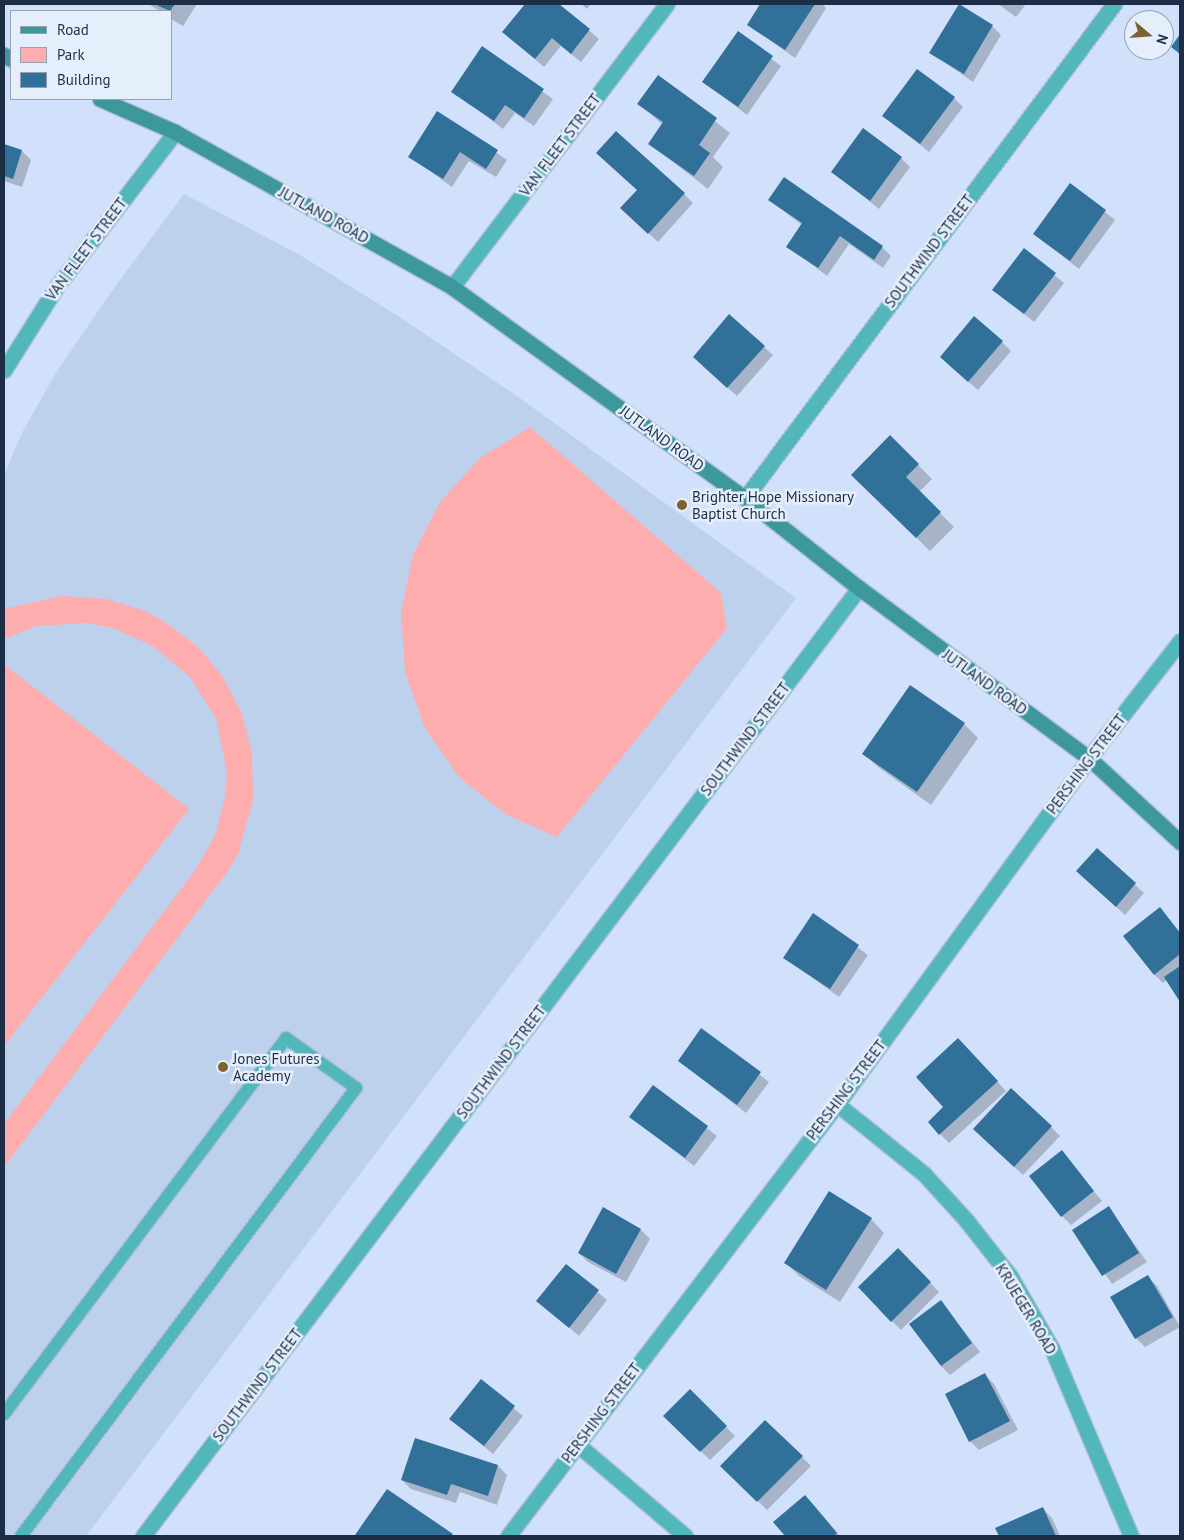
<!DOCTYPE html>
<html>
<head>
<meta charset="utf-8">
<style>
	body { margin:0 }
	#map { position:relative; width:1184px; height:1540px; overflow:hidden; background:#d1e1fb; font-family:"PT Sans",sans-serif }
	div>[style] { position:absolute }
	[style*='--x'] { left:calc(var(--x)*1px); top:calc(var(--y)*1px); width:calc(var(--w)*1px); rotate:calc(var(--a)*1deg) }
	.built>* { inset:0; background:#bed1ec }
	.green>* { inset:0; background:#fdadad }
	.shadow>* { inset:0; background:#0003 }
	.building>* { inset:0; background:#317098 }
	.roads { filter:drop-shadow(1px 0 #adbdd7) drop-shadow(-1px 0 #adbdd7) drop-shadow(0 1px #adbdd7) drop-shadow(0 -1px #adbdd7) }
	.lane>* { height:12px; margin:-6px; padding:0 6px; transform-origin:6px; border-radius:6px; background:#51b7bb }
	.street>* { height:15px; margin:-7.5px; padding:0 7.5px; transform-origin:7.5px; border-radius:7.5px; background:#51b7bb }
	.secondary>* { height:15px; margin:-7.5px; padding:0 7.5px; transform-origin:7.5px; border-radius:7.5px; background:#3d989c }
	.dots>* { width:14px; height:14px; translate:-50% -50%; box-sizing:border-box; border:2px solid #e5eefb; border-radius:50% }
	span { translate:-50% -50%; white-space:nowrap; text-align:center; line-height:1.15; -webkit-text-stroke:5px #e5eefb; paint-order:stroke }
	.street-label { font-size:15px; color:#1e2d46 }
	.poi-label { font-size:15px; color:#1e2d46 }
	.left { translate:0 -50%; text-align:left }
	.frame { position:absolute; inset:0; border:5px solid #1e2d46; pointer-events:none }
	.legend { position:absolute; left:10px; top:10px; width:162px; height:90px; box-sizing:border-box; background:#e5eefb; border:1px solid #95a1b3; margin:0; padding:6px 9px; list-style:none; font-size:15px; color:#1e2d46 }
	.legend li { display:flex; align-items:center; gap:10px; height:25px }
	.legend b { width:25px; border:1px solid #95a1b3 }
	.north { position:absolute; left:1124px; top:10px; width:50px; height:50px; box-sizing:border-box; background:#e5eefb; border:1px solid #95a1b3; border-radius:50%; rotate:108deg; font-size:14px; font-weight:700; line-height:20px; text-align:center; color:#1e2d46 }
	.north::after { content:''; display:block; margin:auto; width:18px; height:22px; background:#7c6133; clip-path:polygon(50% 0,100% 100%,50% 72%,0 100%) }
</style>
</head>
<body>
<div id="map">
	<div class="built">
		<i style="clip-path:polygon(184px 194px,300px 255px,398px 316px,517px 396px,796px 598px,86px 1536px,4px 1536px,4px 474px,23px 431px,57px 371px,114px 288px)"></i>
	</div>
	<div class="green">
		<i style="clip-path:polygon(530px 427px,721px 593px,727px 628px,557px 837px,505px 814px,459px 777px,425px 728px,405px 672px,401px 613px,413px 555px,440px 502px,480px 458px)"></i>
		<i style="clip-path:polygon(62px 596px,107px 599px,145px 611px,165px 622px,199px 648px,223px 677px,242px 714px,252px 754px,253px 800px,238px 854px,228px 871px,4px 1167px,4px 1124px,196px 869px,216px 833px,225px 797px,227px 772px,216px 718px,190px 677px,153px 646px,113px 628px,88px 623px,36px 626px,4px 639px,4px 605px,8px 608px)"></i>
		<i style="clip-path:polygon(4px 664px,189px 809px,4px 1046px)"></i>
	</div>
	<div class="shadow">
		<i style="clip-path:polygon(148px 4px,197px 4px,183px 26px,171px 19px,171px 11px,160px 11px)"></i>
		<i style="clip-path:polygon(526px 4px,557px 4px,599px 39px,581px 62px,561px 46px,544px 67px,504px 32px)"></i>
		<i style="clip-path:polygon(581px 4px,591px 4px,587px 9px)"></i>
		<i style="clip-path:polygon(762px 4px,822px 4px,826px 8px,795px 58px,748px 25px)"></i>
		<i style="clip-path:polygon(998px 4px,1026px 4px,1016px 17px)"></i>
		<i style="clip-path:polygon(992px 26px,1001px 35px,973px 82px,930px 52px)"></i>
		<i style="clip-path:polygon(738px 33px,781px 66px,747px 115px,704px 82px)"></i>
		<i style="clip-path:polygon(482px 48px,553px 99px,534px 126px,515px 113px,503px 129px,453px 91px)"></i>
		<i style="clip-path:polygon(658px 77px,730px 133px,713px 157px,723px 167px,708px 189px,650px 144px,663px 125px,639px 104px)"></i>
		<i style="clip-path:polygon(954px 98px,963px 107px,929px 152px,884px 115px)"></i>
		<i style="clip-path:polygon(437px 112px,507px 160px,496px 177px,469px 161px,452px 187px,409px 156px)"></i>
		<i style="clip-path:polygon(4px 145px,22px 151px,31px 160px,22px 187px,4px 181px)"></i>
		<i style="clip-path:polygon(901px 158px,910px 167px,879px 209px,832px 171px)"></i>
		<i style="clip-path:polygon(1070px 185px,1115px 220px,1079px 269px,1034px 234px)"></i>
		<i style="clip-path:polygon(638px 190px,684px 194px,693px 203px,658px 242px,631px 217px)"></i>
		<i style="clip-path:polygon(769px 200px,882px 247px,891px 256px,883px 268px,849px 244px,827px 276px,788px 246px,802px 225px)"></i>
		<i style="clip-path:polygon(1024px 250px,1064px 283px,1034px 322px,994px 290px)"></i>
		<i style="clip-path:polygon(1002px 342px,1011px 351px,978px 390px,950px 366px)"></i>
		<i style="clip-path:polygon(764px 347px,773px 355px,737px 396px,703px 366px)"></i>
		<i style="clip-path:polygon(890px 437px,932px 479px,919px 492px,954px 527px,930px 551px,853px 475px)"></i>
		<i style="clip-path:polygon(964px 724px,978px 738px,931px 805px,878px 767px,864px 754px)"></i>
		<i style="clip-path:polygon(1097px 850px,1144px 893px,1125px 915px,1087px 880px)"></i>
		<i style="clip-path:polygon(1160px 909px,1180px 932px,1180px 1000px,1167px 980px,1163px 983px,1154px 974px)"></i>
		<i style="clip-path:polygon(814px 915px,868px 955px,839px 997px,785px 958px)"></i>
		<i style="clip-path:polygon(702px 1030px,769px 1082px,746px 1113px,679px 1061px)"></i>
		<i style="clip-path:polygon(967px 1049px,1006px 1091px,949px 1143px,940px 1134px)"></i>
		<i style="clip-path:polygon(653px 1087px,717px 1136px,694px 1166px,631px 1117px)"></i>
		<i style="clip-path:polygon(1051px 1127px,1060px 1136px,1023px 1175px,983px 1138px)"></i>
		<i style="clip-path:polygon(1061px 1152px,1102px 1201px,1071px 1225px,1062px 1216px)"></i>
		<i style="clip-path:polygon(1109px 1208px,1147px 1262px,1112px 1284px,1074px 1230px)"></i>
		<i style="clip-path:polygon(603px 1209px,641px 1230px,650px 1239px,626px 1282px,588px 1262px,579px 1253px)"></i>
		<i style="clip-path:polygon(871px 1219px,884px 1233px,840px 1302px,799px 1276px,785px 1262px)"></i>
		<i style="clip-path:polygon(898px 1249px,939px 1292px,901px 1330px,892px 1321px)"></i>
		<i style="clip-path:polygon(566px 1265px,607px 1300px,579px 1336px,538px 1301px)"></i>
		<i style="clip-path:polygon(1148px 1277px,1157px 1286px,1180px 1327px,1145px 1347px,1136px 1338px,1112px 1297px)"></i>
		<i style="clip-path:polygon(941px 1301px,980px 1352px,950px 1375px,941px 1366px)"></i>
		<i style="clip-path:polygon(985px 1375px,994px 1384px,1018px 1430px,979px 1450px,970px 1441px)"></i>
		<i style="clip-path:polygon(481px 1381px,523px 1416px,493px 1454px,451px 1419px)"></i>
		<i style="clip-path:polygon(690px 1391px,735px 1436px,710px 1460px,665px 1416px)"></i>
		<i style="clip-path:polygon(765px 1421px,811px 1466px,767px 1510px,722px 1466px)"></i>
		<i style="clip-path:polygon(416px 1439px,498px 1466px,507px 1475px,497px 1505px,460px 1492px,456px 1503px,411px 1489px,402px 1480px)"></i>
		<i style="clip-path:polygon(388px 1490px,452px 1535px,453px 1536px,358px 1536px)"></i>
		<i style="clip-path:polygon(805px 1496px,814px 1505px,840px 1536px,786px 1536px,775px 1522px)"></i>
		<i style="clip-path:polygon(1043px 1509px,1052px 1518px,1060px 1536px,1000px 1536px,997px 1529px)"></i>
	</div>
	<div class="building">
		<i style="clip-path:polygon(154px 4px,175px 4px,170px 11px)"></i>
		<i style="clip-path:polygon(525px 4px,559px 4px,590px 29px,571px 54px,552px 38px,535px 59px,502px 32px)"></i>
		<i style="clip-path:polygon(760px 4px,815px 4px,785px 50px,747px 25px)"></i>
		<i style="clip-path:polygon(959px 4px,993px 25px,964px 74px,929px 53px)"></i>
		<i style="clip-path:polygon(738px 31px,773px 56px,738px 107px,702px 82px)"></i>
		<i style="clip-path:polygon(1180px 34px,1180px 54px,1171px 47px)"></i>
		<i style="clip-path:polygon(482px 46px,544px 89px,524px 118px,505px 105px,494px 121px,451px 92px)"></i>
		<i style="clip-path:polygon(917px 69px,955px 97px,920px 144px,882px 116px)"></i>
		<i style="clip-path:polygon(658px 75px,717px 118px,699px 145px,710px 153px,694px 176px,648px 144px,663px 122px,637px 104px)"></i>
		<i style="clip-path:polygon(437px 111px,498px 150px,486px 169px,460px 152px,443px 179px,408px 157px)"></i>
		<i style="clip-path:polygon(863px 128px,902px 157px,870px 201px,831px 172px)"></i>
		<i style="clip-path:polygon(616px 131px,685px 193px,648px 234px,620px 208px,637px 190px,596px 153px)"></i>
		<i style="clip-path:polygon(4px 144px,22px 150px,13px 179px,4px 176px)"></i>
		<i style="clip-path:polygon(784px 177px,883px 246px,874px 260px,840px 236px,818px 268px,786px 247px,802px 223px,768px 200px)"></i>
		<i style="clip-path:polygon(1070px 183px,1106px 210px,1070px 261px,1033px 234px)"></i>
		<i style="clip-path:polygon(1024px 248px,1056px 273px,1024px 314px,992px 290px)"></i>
		<i style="clip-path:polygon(729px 314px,765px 346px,727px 388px,693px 357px)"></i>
		<i style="clip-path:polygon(974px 316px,1003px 341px,968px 382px,940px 357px)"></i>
		<i style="clip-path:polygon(890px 435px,919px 464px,906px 477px,941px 512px,916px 538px,851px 475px)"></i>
		<i style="clip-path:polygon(910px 685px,965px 723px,917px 792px,862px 754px)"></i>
		<i style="clip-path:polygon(1097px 848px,1136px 883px,1116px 907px,1076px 871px)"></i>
		<i style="clip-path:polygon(1160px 907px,1180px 933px,1180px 954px,1154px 975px,1123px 936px)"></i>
		<i style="clip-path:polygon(813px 913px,859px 945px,830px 989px,783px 958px)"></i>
		<i style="clip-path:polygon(1180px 966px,1180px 1002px,1164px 977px)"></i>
		<i style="clip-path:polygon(701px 1028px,761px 1072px,737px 1105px,678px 1061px)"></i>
		<i style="clip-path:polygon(958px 1038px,998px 1081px,939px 1135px,928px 1122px,943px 1107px,916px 1077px)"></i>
		<i style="clip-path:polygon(653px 1085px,708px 1126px,685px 1158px,629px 1117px)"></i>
		<i style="clip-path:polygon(1011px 1088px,1052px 1126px,1014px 1167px,973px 1129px)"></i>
		<i style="clip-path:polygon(1062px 1150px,1094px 1191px,1061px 1217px,1029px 1176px)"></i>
		<i style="clip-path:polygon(829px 1191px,872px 1218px,826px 1290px,784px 1263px)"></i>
		<i style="clip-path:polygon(1109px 1206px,1139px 1253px,1102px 1276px,1072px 1230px)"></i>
		<i style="clip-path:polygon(603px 1207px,641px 1229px,616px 1274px,578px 1253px)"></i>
		<i style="clip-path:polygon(898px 1248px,931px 1282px,891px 1322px,858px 1287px)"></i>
		<i style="clip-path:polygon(566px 1264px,599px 1290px,569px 1328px,536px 1301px)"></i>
		<i style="clip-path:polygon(1148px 1275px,1173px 1317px,1135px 1339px,1110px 1297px)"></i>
		<i style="clip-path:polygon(941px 1300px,972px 1343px,941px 1366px,909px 1324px)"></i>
		<i style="clip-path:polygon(985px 1373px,1010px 1421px,969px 1442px,945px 1394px)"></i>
		<i style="clip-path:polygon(481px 1379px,515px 1406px,484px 1446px,449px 1419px)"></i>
		<i style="clip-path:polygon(690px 1389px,727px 1426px,700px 1452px,663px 1416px)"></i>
		<i style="clip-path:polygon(765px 1420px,803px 1456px,757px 1502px,720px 1466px)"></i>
		<i style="clip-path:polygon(415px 1438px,498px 1465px,488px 1496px,451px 1484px,447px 1495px,401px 1480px)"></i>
		<i style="clip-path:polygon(387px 1489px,453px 1534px,451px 1536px,355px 1535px)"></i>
		<i style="clip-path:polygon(805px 1495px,837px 1533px,834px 1536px,785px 1536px,773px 1522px)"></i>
		<i style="clip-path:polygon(1043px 1507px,1056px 1536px,999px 1536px,995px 1528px)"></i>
	</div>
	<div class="roads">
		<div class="lane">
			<i style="--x:4;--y:1414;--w:470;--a:-53.1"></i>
			<i style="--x:286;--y:1038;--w:86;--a:35.5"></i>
			<i style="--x:356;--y:1088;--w:559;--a:126.79"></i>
		</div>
		<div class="street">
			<i style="--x:452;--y:287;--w:355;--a:-52.8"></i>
			<i style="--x:4;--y:370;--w:99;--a:-57.8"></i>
			<i style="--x:57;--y:286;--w:194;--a:-52.5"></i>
			<i style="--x:745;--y:498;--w:617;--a:-53.24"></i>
			<i style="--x:837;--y:1104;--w:112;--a:38.8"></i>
			<i style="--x:924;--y:1174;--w:62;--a:47.6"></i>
			<i style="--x:966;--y:1220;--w:71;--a:51.8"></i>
			<i style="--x:1010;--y:1276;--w:84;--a:60.1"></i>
			<i style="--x:1052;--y:1349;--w:203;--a:67.1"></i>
			<i style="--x:577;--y:1444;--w:142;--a:40.4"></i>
			<i style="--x:143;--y:1536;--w:1188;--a:-52.94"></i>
			<i style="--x:508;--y:1536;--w:543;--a:-52.71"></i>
			<i style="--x:837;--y:1104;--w:428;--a:-53.9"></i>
			<i style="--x:1089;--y:758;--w:148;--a:-52.1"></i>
		</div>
		<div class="secondary">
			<i style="--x:4;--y:55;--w:8;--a:30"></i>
			<i style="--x:100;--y:99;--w:82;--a:23.7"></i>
			<i style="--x:175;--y:132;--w:317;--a:29.2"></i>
			<i style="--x:452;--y:287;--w:361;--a:35.8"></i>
			<i style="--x:745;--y:498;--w:145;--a:38.3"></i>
			<i style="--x:859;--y:588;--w:286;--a:36.5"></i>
			<i style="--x:1089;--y:758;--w:124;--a:42.7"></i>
		</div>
	</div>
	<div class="dots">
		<i style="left:682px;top:505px;background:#7c6133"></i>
		<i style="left:223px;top:1067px;background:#7c6133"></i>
	</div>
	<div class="street-label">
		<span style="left:560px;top:145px;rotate:-53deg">VAN FLEET STREET</span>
		<span style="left:324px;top:215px;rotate:29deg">JUTLAND ROAD</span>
		<span style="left:86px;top:249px;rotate:-53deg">VAN FLEET STREET</span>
		<span style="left:929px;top:251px;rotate:-53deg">SOUTHWIND STREET</span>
		<span style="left:662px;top:438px;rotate:36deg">JUTLAND ROAD</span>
		<span style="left:985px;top:682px;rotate:36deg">JUTLAND ROAD</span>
		<span style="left:745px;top:739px;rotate:-53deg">SOUTHWIND STREET</span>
		<span style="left:1086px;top:764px;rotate:-53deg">PERSHING STREET</span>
		<span style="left:501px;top:1062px;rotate:-53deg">SOUTHWIND STREET</span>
		<span style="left:846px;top:1090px;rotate:-53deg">PERSHING STREET</span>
		<span style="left:1026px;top:1309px;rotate:59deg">KRUEGER ROAD</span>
		<span style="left:257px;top:1385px;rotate:-53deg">SOUTHWIND STREET</span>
		<span style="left:601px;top:1413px;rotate:-53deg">PERSHING STREET</span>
	</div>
	<div class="poi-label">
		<span class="left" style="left:692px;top:505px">Brighter Hope Missionary<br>Baptist Church</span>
		<span class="left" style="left:233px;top:1067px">Jones Futures<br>Academy</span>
	</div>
	<div class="frame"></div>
	<ul class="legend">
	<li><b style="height:6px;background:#3d989c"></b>Road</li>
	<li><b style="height:14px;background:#fdadad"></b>Park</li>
	<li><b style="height:14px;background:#317098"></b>Building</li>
	</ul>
	<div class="north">N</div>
</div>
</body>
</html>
